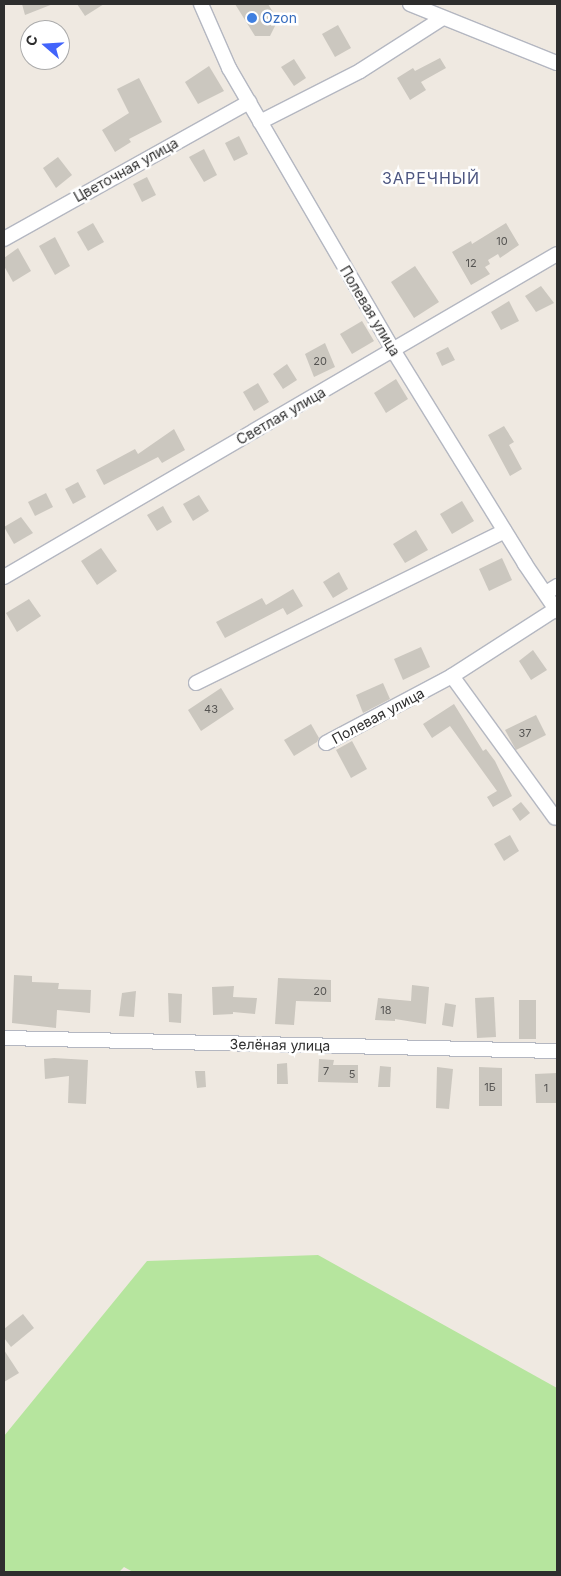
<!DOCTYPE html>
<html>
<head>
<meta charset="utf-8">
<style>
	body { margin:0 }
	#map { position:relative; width:561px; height:1576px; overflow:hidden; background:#efe9e1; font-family:Inter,sans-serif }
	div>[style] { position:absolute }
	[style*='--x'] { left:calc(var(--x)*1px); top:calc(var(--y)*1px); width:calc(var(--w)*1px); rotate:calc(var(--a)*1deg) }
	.green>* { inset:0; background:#b6e59e }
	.building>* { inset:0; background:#cbc7bf }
	.roads { filter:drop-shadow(1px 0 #b4b7c1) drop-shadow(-1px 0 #b4b7c1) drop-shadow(0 1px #b4b7c1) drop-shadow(0 -1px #b4b7c1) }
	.minor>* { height:14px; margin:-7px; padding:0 7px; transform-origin:7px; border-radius:7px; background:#fff }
	.dots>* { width:14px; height:14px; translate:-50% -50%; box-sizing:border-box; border:2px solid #fff; border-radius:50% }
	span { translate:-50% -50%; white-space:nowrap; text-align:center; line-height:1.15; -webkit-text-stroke:5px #fff; paint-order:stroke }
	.number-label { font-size:11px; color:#555452 }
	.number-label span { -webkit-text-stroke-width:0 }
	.shop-label { font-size:14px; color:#366cbe }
	.left { translate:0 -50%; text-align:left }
	.street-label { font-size:14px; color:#2e2e2e }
	.quarter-label { font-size:16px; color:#4d5680; letter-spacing:1px }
	.frame { position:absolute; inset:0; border:5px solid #2e2e2e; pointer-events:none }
	.north { position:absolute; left:20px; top:20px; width:50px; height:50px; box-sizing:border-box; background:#fff; border:1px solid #ababab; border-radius:50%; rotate:289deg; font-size:14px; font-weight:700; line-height:20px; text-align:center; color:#2e2e2e }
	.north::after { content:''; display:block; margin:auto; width:18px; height:22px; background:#4264fb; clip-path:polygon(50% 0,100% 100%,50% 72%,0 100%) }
</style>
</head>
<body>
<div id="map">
	<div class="green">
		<i style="clip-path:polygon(318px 1255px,557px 1388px,557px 1572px,133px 1572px,124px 1567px,119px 1572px,4px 1572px,4px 1436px,147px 1261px)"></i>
	</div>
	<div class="building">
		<i style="clip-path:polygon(22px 4px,53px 4px,25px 15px)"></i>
		<i style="clip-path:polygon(77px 4px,104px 4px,85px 16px)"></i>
		<i style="clip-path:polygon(235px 4px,268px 4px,278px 20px,270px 36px,255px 36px)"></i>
		<i style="clip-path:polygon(338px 25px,351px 48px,335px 57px,322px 34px)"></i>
		<i style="clip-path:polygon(440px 58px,446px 68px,421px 82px,426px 90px,410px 100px,397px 78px,413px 68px,415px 71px)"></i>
		<i style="clip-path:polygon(294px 59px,306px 78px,294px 86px,281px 67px)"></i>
		<i style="clip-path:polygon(209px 66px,224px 91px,198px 104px,185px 82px)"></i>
		<i style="clip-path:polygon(139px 78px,162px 122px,129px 139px,131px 142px,115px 152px,102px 130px,129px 113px,117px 89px)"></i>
		<i style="clip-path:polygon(239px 136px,248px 154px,234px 161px,225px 143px)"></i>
		<i style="clip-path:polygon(204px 149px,217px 175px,204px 182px,189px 157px)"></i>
		<i style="clip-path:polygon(58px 157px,72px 175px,56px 188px,43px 168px)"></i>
		<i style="clip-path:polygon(147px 177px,156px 195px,142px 202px,133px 184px)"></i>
		<i style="clip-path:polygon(93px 223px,104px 242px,88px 251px,77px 232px)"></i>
		<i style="clip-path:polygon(506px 223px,519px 245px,500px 258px,498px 254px,488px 260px,490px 264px,485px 267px,490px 274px,471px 285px,452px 252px,471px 241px,472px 244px)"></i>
		<i style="clip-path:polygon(55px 237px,70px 266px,55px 275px,39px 246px)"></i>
		<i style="clip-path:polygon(18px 248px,31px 271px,13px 282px,4px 266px,4px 258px)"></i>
		<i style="clip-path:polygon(415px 266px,439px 302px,414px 318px,391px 282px)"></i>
		<i style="clip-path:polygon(541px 286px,554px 303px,536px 312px,525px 296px)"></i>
		<i style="clip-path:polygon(509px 301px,519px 321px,501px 330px,491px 312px)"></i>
		<i style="clip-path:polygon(362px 321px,374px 341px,352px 354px,340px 334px)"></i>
		<i style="clip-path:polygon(325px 343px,335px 367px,314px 377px,305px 354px)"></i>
		<i style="clip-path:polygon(448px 347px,455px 360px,442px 366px,436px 353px)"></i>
		<i style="clip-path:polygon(287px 364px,297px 380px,283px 389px,273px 374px)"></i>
		<i style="clip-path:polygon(396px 379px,408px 399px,386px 413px,374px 393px)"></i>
		<i style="clip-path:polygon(258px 383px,269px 402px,254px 411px,243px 392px)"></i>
		<i style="clip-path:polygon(504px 426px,514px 442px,509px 445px,522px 469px,510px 476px,488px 435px)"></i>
		<i style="clip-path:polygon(174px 429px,185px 450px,162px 463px,158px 457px,104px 485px,96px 470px,135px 449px,138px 454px)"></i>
		<i style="clip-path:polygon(78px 482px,86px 497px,73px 504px,65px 489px)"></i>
		<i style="clip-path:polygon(46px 493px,53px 507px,35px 516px,28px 502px)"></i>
		<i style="clip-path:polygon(199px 495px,209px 511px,193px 521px,183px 504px)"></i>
		<i style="clip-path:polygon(462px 501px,474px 521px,452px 534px,440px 514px)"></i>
		<i style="clip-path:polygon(163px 506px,172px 522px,157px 531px,147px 515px)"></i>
		<i style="clip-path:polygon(21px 517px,33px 533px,14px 544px,4px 527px)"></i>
		<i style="clip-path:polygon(416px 530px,428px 550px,405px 563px,393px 544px)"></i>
		<i style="clip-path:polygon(101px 548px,117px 571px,97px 585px,81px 561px)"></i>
		<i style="clip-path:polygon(502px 558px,512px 580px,489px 591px,479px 569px)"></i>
		<i style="clip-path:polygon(339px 572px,348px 589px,333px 598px,323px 582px)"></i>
		<i style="clip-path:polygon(293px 589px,303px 606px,287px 615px,283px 608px,225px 638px,216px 622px,262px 598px,266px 605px)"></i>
		<i style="clip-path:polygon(29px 599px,41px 616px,17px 632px,6px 613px)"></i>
		<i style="clip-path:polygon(421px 647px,430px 667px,403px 680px,394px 659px)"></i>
		<i style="clip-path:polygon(533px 650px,547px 670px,531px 680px,519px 661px)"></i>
		<i style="clip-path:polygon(383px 683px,390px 699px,363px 713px,356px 695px)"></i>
		<i style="clip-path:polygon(221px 688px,234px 709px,201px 731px,188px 710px)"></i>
		<i style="clip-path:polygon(454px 704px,483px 751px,486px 749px,495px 761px,512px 796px,493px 807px,487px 797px,497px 791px,450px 726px,432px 738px,423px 724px)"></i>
		<i style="clip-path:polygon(536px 715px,546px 735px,516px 750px,505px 730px)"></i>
		<i style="clip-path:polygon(311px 724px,319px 738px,317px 742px,294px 756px,284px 740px)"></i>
		<i style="clip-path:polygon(352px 741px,367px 769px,351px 778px,336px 750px)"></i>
		<i style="clip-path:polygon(521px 802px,530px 813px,520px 821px,512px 809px)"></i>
		<i style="clip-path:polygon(510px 835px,519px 851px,504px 861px,494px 844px)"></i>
		<i style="clip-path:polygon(14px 975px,32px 976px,32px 982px,59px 983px,58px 989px,91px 990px,90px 1013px,57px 1010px,56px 1028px,12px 1023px)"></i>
		<i style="clip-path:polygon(278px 978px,331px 980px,331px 1002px,296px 1001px,294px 1025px,275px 1024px)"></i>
		<i style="clip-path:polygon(412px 985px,429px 987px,426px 1024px,395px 1019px,395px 1021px,375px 1020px,378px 998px,411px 1001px)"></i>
		<i style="clip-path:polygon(234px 986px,233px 997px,257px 998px,255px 1014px,233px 1012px,233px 1014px,213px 1015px,212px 987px)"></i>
		<i style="clip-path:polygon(136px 991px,134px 1017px,119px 1016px,122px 993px)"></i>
		<i style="clip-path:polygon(168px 993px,182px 994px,181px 1023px,169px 1022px)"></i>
		<i style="clip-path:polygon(494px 997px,496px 1037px,477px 1038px,475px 998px)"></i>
		<i style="clip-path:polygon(519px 1000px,536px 1000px,536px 1039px,519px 1039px)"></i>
		<i style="clip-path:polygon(445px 1003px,456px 1005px,453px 1027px,442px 1025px)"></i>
		<i style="clip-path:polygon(54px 1058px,88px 1060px,86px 1104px,68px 1103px,69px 1076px,45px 1079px,44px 1059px)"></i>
		<i style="clip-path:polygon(319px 1059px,334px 1060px,333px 1065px,358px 1065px,358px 1083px,318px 1082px)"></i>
		<i style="clip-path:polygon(287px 1063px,288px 1084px,277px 1084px,277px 1064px)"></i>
		<i style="clip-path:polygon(380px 1066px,391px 1067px,390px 1087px,378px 1087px)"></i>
		<i style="clip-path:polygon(437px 1067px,453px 1069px,449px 1109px,436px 1108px)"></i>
		<i style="clip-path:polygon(479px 1067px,502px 1068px,502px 1106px,479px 1106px)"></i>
		<i style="clip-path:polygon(195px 1071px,205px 1071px,206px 1087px,197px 1088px)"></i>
		<i style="clip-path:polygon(557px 1073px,557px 1103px,536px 1103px,535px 1074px)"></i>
		<i style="clip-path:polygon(23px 1314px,34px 1328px,11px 1347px,4px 1338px,4px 1329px)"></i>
		<i style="clip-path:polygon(4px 1350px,19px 1373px,4px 1382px)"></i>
	</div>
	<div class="roads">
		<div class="minor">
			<i style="--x:201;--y:4;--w:70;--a:66.4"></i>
			<i style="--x:229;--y:68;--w:326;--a:59.8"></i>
			<i style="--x:393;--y:350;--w:251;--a:58.3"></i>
			<i style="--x:525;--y:564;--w:57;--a:55.8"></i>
			<i style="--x:410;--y:4;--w:158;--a:21.9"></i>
			<i style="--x:260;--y:122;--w:112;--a:-27"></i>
			<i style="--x:360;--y:71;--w:98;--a:-32.6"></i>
			<i style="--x:4;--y:239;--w:281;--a:-29.2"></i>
			<i style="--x:4;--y:577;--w:640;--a:-30.29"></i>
			<i style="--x:546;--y:593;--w:13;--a:-32"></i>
			<i style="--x:452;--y:676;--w:175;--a:54"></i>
			<i style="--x:196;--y:683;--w:344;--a:-26.2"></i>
			<i style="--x:326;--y:743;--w:143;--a:-28"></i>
			<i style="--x:452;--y:676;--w:124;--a:-32.8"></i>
			<i style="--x:4;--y:1038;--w:553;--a:1.35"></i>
		</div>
	</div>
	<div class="dots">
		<i style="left:252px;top:18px;background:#3f7fe0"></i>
	</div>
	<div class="number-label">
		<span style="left:502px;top:241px">10</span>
		<span style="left:471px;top:263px">12</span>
		<span style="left:320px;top:361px">20</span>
		<span style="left:211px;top:709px">43</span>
		<span style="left:525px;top:733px">37</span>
		<span style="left:320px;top:991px">20</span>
		<span style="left:386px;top:1010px">18</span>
		<span style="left:326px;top:1071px">7</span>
		<span style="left:352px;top:1074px">5</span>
		<span style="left:490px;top:1087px">1Б</span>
		<span style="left:546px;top:1088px">1</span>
	</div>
	<div class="shop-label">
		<span class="left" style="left:262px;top:18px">Ozon</span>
	</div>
	<div class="street-label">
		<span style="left:126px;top:170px;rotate:-29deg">Цветочная улица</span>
		<span style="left:370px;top:311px;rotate:59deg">Полевая улица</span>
		<span style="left:281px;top:416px;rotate:-30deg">Светлая улица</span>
		<span style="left:378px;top:716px;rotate:-28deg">Полевая улица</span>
		<span style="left:280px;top:1045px;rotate:1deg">Зелёная улица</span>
	</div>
	<div class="quarter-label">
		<span style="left:431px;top:178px">ЗАРЕЧНЫЙ</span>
	</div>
	<div class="frame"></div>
	<div class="north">С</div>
</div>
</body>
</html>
